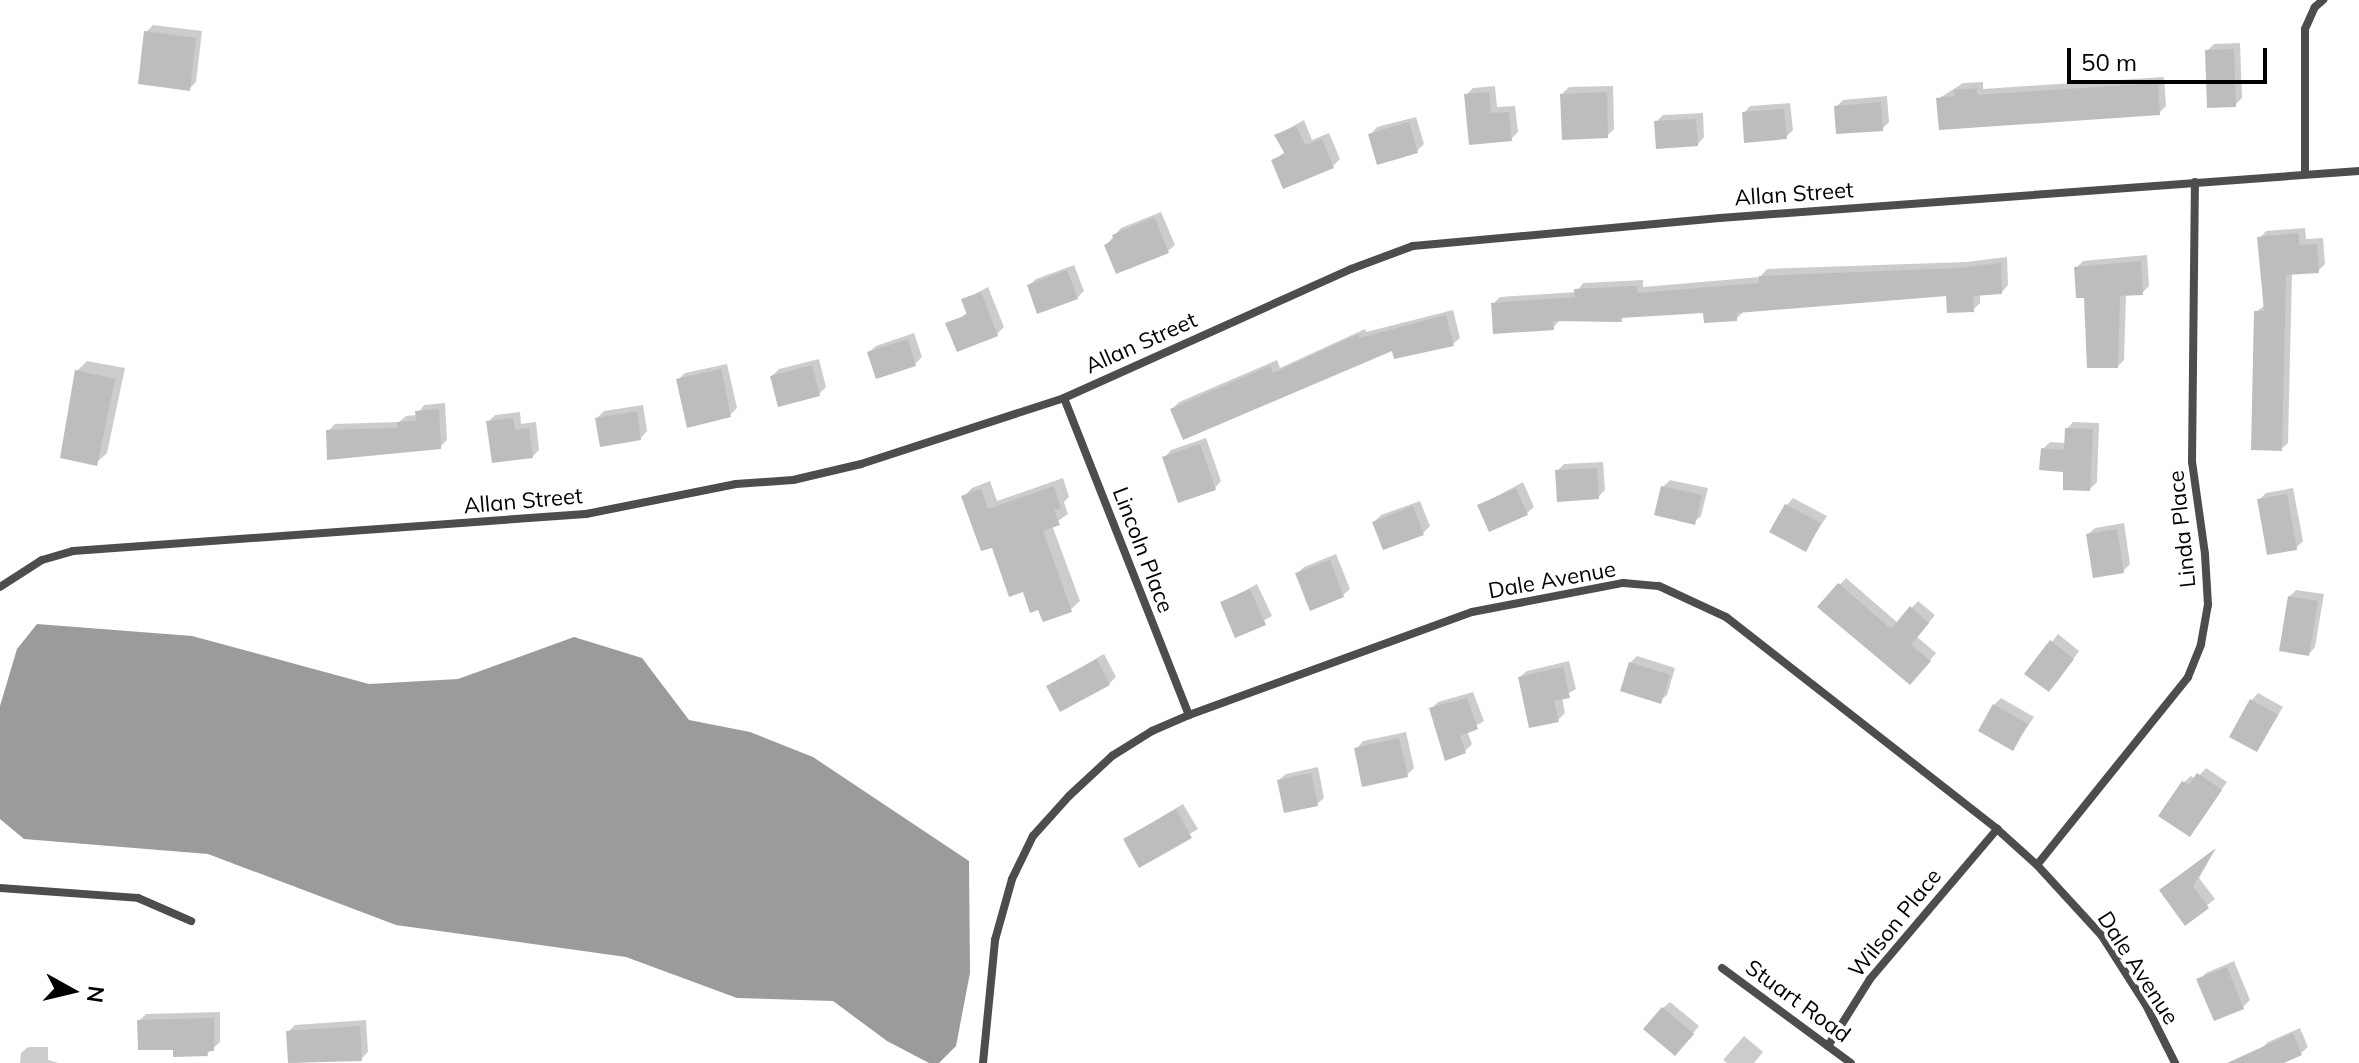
<!DOCTYPE html>
<html>
<head>
<meta charset="utf-8">
<style>
	body { margin:0 }
	#map { position:relative; width:2359px; height:1063px; overflow:hidden; background:#fff; font-family:Mulish,sans-serif }
	div>[style] { position:absolute }
	[style*='--x'] { left:calc(var(--x)*1px); top:calc(var(--y)*1px); width:calc(var(--w)*1px); rotate:calc(var(--a)*1deg) }
	.water>* { inset:0; background:#9b9b9b }
	.shadow>* { inset:0; background:#0003 }
	.building>* { inset:0; background:#bdbdbd }
	.minor>* { height:8px; margin:-4px; padding:0 4px; transform-origin:4px; border-radius:4px; background:#4d4d4d }
	span { translate:-50% -50%; white-space:nowrap; text-align:center; line-height:1.15; -webkit-text-stroke:7px #fff; paint-order:stroke }
	.street-label { font-size:22px; color:#000 }
	.north { position:absolute; left:32px; top:951px; width:80px; height:80px; -webkit-text-stroke:6px #fff; paint-order:stroke; rotate:98deg; font-size:22px; font-weight:700; line-height:32px; text-align:center; color:#000 }
	.north::after { content:''; display:block; margin:auto; width:28px; height:36px; background:#000; clip-path:polygon(50% 0,100% 100%,50% 72%,0 100%) }
	.scale { position:absolute; left:2067px; top:48px; width:200px; height:36px; box-sizing:border-box; border:4px solid #000; border-top:0; padding-left:10px; font-size:24px; line-height:28px; white-space:nowrap; color:#000; -webkit-text-stroke:6px #fff; paint-order:stroke }
</style>
</head>
<body>
<div id="map">
	<div class="water">
		<i style="clip-path:polygon(37px 624px,192px 636px,369px 684px,458px 679px,574px 637px,642px 658px,689px 720px,750px 732px,813px 757px,969px 861px,970px 973px,956px 1046px,939px 1063px,929px 1063px,887px 1041px,833px 1001px,737px 998px,626px 957px,396px 925px,208px 854px,24px 839px,0 819px,0 706px,17px 649px)"></i>
	</div>
	<div class="shadow">
		<i style="clip-path:polygon(153px 25px,202px 31px,196px 82px,189px 89px,146px 32px)"></i>
		<i style="clip-path:polygon(2240px 43px,2242px 98px,2235px 105px,2207px 51px,2214px 44px)"></i>
		<i style="clip-path:polygon(2164px 77px,2166px 106px,2159px 113px,1938px 99px,1963px 83px,1983px 82px,1983px 89px)"></i>
		<i style="clip-path:polygon(1495px 86px,1497px 107px,1515px 106px,1518px 132px,1511px 139px,1466px 95px,1473px 88px)"></i>
		<i style="clip-path:polygon(1613px 86px,1614px 129px,1607px 136px,1562px 94px,1569px 87px)"></i>
		<i style="clip-path:polygon(1887px 96px,1889px 122px,1882px 129px,1836px 107px,1843px 100px)"></i>
		<i style="clip-path:polygon(1790px 103px,1793px 130px,1786px 137px,1744px 113px,1750px 106px)"></i>
		<i style="clip-path:polygon(1703px 113px,1704px 137px,1698px 144px,1656px 122px,1663px 115px)"></i>
		<i style="clip-path:polygon(1416px 117px,1424px 144px,1417px 151px,1371px 134px,1377px 127px)"></i>
		<i style="clip-path:polygon(1304px 120px,1312px 140px,1329px 133px,1340px 159px,1333px 166px,1274px 160px,1286px 151px,1277px 135px)"></i>
		<i style="clip-path:polygon(1161px 212px,1175px 245px,1168px 251px,1106px 245px,1121px 228px)"></i>
		<i style="clip-path:polygon(2305px 228px,2306px 239px,2323px 238px,2325px 264px,2318px 271px,2292px 273px,2288px 443px,2281px 449px,2256px 312px,2265px 305px,2260px 238px,2266px 231px)"></i>
		<i style="clip-path:polygon(2147px 255px,2149px 286px,2142px 293px,2126px 294px,2124px 360px,2118px 366px,2076px 268px,2083px 261px)"></i>
		<i style="clip-path:polygon(2007px 257px,2008px 285px,2002px 292px,1980px 293px,1980px 303px,1973px 310px,1948px 294px,1743px 312px,1736px 319px,1705px 311px,1625px 316px,1621px 320px,1560px 320px,1553px 328px,1493px 304px,1500px 297px,1577px 292px,1583px 283px,1643px 280px,1643px 287px,1760px 277px,1767px 269px,1966px 262px)"></i>
		<i style="clip-path:polygon(1074px 265px,1084px 291px,1077px 298px,1029px 286px,1036px 279px)"></i>
		<i style="clip-path:polygon(988px 287px,1004px 327px,997px 334px,949px 326px,968px 312px,964px 300px)"></i>
		<i style="clip-path:polygon(1453px 310px,1460px 338px,1453px 344px,1394px 349px,1172px 409px,1179px 402px,1277px 360px,1280px 368px,1365px 329px,1366px 332px)"></i>
		<i style="clip-path:polygon(914px 333px,922px 357px,915px 364px,869px 352px,876px 346px)"></i>
		<i style="clip-path:polygon(819px 359px,826px 387px,819px 394px,772px 376px,779px 369px)"></i>
		<i style="clip-path:polygon(87px 361px,125px 368px,107px 453px,96px 463px,77px 371px)"></i>
		<i style="clip-path:polygon(727px 364px,737px 408px,730px 415px,678px 380px,685px 373px)"></i>
		<i style="clip-path:polygon(445px 403px,447px 440px,440px 447px,328px 431px,335px 424px,399px 422px,406px 416px,417px 415px,424px 405px)"></i>
		<i style="clip-path:polygon(643px 405px,647px 431px,641px 438px,597px 418px,604px 411px)"></i>
		<i style="clip-path:polygon(520px 412px,521px 424px,536px 422px,539px 450px,532px 457px,488px 422px,495px 415px)"></i>
		<i style="clip-path:polygon(2073px 422px,2099px 423px,2097px 482px,2090px 489px,2043px 449px,2050px 442px,2066px 443px,2067px 429px)"></i>
		<i style="clip-path:polygon(1206px 438px,1221px 481px,1215px 488px,1165px 457px,1171px 450px)"></i>
		<i style="clip-path:polygon(1603px 462px,1605px 490px,1598px 497px,1557px 471px,1564px 464px)"></i>
		<i style="clip-path:polygon(1063px 478px,1069px 497px,1064px 502px,1068px 514px,1052px 525px,1080px 601px,1070px 610px,1039px 608px,993px 545px,963px 497px,972px 488px,990px 481px,997px 501px)"></i>
		<i style="clip-path:polygon(1670px 480px,1708px 488px,1701px 516px,1694px 522px,1663px 487px)"></i>
		<i style="clip-path:polygon(1523px 482px,1534px 507px,1527px 513px,1479px 506px)"></i>
		<i style="clip-path:polygon(2293px 488px,2303px 541px,2296px 548px,2259px 500px,2266px 493px)"></i>
		<i style="clip-path:polygon(1793px 498px,1827px 516px,1805px 550px,1787px 505px)"></i>
		<i style="clip-path:polygon(1420px 501px,1430px 526px,1423px 533px,1374px 522px,1381px 515px)"></i>
		<i style="clip-path:polygon(2124px 523px,2130px 564px,2123px 571px,2088px 534px,2095px 528px)"></i>
		<i style="clip-path:polygon(1336px 554px,1350px 589px,1343px 595px,1297px 574px,1304px 567px)"></i>
		<i style="clip-path:polygon(1846px 578px,1898px 623px,1918px 601px,1935px 615px,1917px 637px,1936px 653px,1917px 676px,1820px 606px)"></i>
		<i style="clip-path:polygon(1257px 584px,1272px 616px,1236px 636px,1222px 603px)"></i>
		<i style="clip-path:polygon(2296px 590px,2324px 594px,2315px 647px,2309px 654px,2289px 597px)"></i>
		<i style="clip-path:polygon(2058px 634px,2079px 651px,2056px 683px,2027px 674px)"></i>
		<i style="clip-path:polygon(1104px 654px,1116px 677px,1109px 684px,1049px 686px)"></i>
		<i style="clip-path:polygon(1637px 656px,1675px 668px,1667px 695px,1660px 701px,1630px 663px)"></i>
		<i style="clip-path:polygon(1569px 661px,1576px 689px,1562px 697px,1565px 713px,1558px 720px,1520px 677px,1527px 671px)"></i>
		<i style="clip-path:polygon(1473px 692px,1484px 721px,1467px 731px,1472px 744px,1465px 751px,1431px 709px,1438px 702px)"></i>
		<i style="clip-path:polygon(2258px 693px,2283px 707px,2257px 750px,2252px 700px)"></i>
		<i style="clip-path:polygon(2001px 698px,2034px 717px,2013px 748px,1994px 705px)"></i>
		<i style="clip-path:polygon(1406px 732px,1414px 768px,1407px 775px,1357px 748px,1363px 741px)"></i>
		<i style="clip-path:polygon(1318px 767px,1324px 798px,1317px 804px,1279px 780px,1286px 774px)"></i>
		<i style="clip-path:polygon(2206px 768px,2227px 782px,2189px 835px,2184px 782px,2191px 776px,2196px 779px)"></i>
		<i style="clip-path:polygon(1183px 804px,1198px 829px,1140px 865px,1125px 839px)"></i>
		<i style="clip-path:polygon(2216px 848px,2199px 878px,2215px 899px,2185px 923px,2168px 884px)"></i>
		<i style="clip-path:polygon(2234px 961px,2250px 1000px,2243px 1007px,2199px 980px,2206px 973px)"></i>
		<i style="clip-path:polygon(1670px 1002px,1699px 1026px,1682px 1047px,1663px 1008px)"></i>
		<i style="clip-path:polygon(220px 1012px,220px 1042px,207px 1054px,175px 1048px,139px 1021px,146px 1014px)"></i>
		<i style="clip-path:polygon(366px 1020px,368px 1052px,361px 1059px,290px 1063px,288px 1032px,295px 1025px)"></i>
		<i style="clip-path:polygon(2300px 1028px,2308px 1047px,2301px 1053px,2279px 1063px,2247px 1063px,2268px 1042px)"></i>
		<i style="clip-path:polygon(1744px 1036px,1763px 1052px,1754px 1063px,1727px 1063px,1723px 1060px)"></i>
		<i style="clip-path:polygon(28px 1047px,48px 1047px,48px 1060px,58px 1063px,20px 1063px,21px 1053px)"></i>
	</div>
	<div class="building">
		<i style="clip-path:polygon(144px 31px,196px 38px,190px 91px,138px 84px)"></i>
		<i style="clip-path:polygon(2234px 49px,2236px 107px,2207px 108px,2205px 50px)"></i>
		<i style="clip-path:polygon(2158px 83px,2160px 115px,1939px 130px,1936px 98px,1955px 96px,1954px 90px,1977px 88px,1977px 95px)"></i>
		<i style="clip-path:polygon(1489px 92px,1491px 113px,1509px 112px,1512px 141px,1469px 145px,1464px 94px)"></i>
		<i style="clip-path:polygon(1607px 92px,1608px 138px,1562px 140px,1560px 94px)"></i>
		<i style="clip-path:polygon(1881px 102px,1883px 131px,1836px 134px,1834px 106px)"></i>
		<i style="clip-path:polygon(1784px 109px,1787px 139px,1744px 143px,1742px 112px)"></i>
		<i style="clip-path:polygon(1696px 119px,1698px 146px,1656px 149px,1654px 121px)"></i>
		<i style="clip-path:polygon(1409px 122px,1418px 153px,1377px 165px,1368px 134px)"></i>
		<i style="clip-path:polygon(1296px 126px,1305px 145px,1322px 139px,1334px 168px,1283px 189px,1271px 160px,1285px 154px,1274px 135px)"></i>
		<i style="clip-path:polygon(1154px 217px,1169px 253px,1116px 274px,1104px 245px,1114px 240px,1112px 235px)"></i>
		<i style="clip-path:polygon(2299px 233px,2299px 245px,2317px 244px,2319px 273px,2286px 275px,2282px 451px,2251px 450px,2254px 311px,2264px 311px,2257px 237px)"></i>
		<i style="clip-path:polygon(2141px 261px,2143px 295px,2120px 296px,2118px 368px,2087px 368px,2084px 298px,2076px 298px,2074px 267px)"></i>
		<i style="clip-path:polygon(2001px 263px,2002px 294px,1973px 296px,1974px 312px,1947px 313px,1946px 296px,1737px 313px,1737px 321px,1704px 323px,1703px 313px,1621px 318px,1622px 322px,1553px 321px,1554px 330px,1493px 334px,1491px 303px,1575px 297px,1574px 289px,1637px 286px,1637px 293px,1759px 283px,1759px 276px,1958px 268px)"></i>
		<i style="clip-path:polygon(1067px 270px,1078px 299px,1037px 314px,1027px 285px)"></i>
		<i style="clip-path:polygon(981px 292px,998px 336px,957px 352px,945px 323px,967px 315px,961px 299px)"></i>
		<i style="clip-path:polygon(1446px 315px,1454px 346px,1394px 359px,1392px 351px,1183px 440px,1170px 409px,1270px 366px,1273px 373px,1358px 334px,1359px 338px)"></i>
		<i style="clip-path:polygon(908px 339px,916px 366px,876px 379px,867px 352px)"></i>
		<i style="clip-path:polygon(812px 365px,820px 396px,778px 407px,770px 376px)"></i>
		<i style="clip-path:polygon(721px 369px,731px 417px,687px 428px,676px 379px)"></i>
		<i style="clip-path:polygon(75px 370px,115px 379px,97px 466px,60px 458px)"></i>
		<i style="clip-path:polygon(439px 409px,441px 449px,327px 460px,326px 430px,397px 428px,397px 422px,416px 421px,415px 411px)"></i>
		<i style="clip-path:polygon(637px 411px,641px 440px,600px 447px,595px 418px)"></i>
		<i style="clip-path:polygon(513px 418px,515px 430px,529px 428px,533px 458px,492px 463px,486px 421px)"></i>
		<i style="clip-path:polygon(2065px 428px,2093px 429px,2090px 491px,2063px 490px,2063px 472px,2039px 470px,2041px 448px,2064px 450px)"></i>
		<i style="clip-path:polygon(1200px 444px,1216px 490px,1178px 503px,1162px 457px)"></i>
		<i style="clip-path:polygon(1597px 468px,1599px 499px,1557px 502px,1555px 470px)"></i>
		<i style="clip-path:polygon(1054px 486px,1061px 508px,1054px 510px,1060px 525px,1043px 531px,1072px 612px,1043px 622px,1038px 610px,1030px 613px,1023px 592px,1009px 597px,992px 548px,981px 551px,961px 496px,981px 489px,988px 509px)"></i>
		<i style="clip-path:polygon(1661px 486px,1702px 495px,1695px 525px,1654px 515px)"></i>
		<i style="clip-path:polygon(1516px 488px,1528px 515px,1489px 532px,1477px 505px)"></i>
		<i style="clip-path:polygon(2287px 494px,2297px 550px,2267px 555px,2257px 499px)"></i>
		<i style="clip-path:polygon(1785px 504px,1821px 523px,1806px 552px,1769px 532px)"></i>
		<i style="clip-path:polygon(1413px 506px,1424px 535px,1383px 550px,1372px 522px)"></i>
		<i style="clip-path:polygon(2117px 529px,2124px 573px,2093px 578px,2086px 534px)"></i>
		<i style="clip-path:polygon(1330px 560px,1344px 597px,1310px 611px,1295px 573px)"></i>
		<i style="clip-path:polygon(1838px 583px,1891px 629px,1910px 606px,1929px 623px,1911px 645px,1931px 661px,1910px 685px,1817px 607px)"></i>
		<i style="clip-path:polygon(1250px 589px,1266px 625px,1235px 638px,1220px 602px)"></i>
		<i style="clip-path:polygon(2288px 596px,2318px 601px,2309px 656px,2279px 651px)"></i>
		<i style="clip-path:polygon(2050px 640px,2074px 659px,2049px 692px,2024px 674px)"></i>
		<i style="clip-path:polygon(1097px 659px,1110px 685px,1060px 712px,1046px 686px)"></i>
		<i style="clip-path:polygon(1629px 662px,1670px 675px,1661px 704px,1620px 691px)"></i>
		<i style="clip-path:polygon(1563px 667px,1570px 698px,1554px 701px,1559px 722px,1529px 728px,1518px 677px)"></i>
		<i style="clip-path:polygon(1467px 698px,1478px 729px,1460px 736px,1466px 753px,1445px 761px,1429px 708px)"></i>
		<i style="clip-path:polygon(2250px 699px,2278px 715px,2257px 752px,2229px 737px)"></i>
		<i style="clip-path:polygon(1993px 704px,2028px 724px,2013px 751px,1978px 731px)"></i>
		<i style="clip-path:polygon(1399px 738px,1408px 777px,1362px 787px,1354px 748px)"></i>
		<i style="clip-path:polygon(1311px 773px,1318px 806px,1284px 813px,1277px 780px)"></i>
		<i style="clip-path:polygon(2197px 773px,2222px 790px,2190px 837px,2158px 816px,2182px 781px,2189px 785px)"></i>
		<i style="clip-path:polygon(1176px 809px,1192px 838px,1139px 868px,1123px 839px)"></i>
		<i style="clip-path:polygon(2215px 849px,2193px 886px,2209px 908px,2185px 926px,2159px 890px)"></i>
		<i style="clip-path:polygon(2227px 967px,2244px 1009px,2214px 1021px,2196px 979px)"></i>
		<i style="clip-path:polygon(1662px 1007px,1694px 1034px,1675px 1056px,1643px 1029px)"></i>
		<i style="clip-path:polygon(214px 1018px,214px 1051px,207px 1051px,208px 1056px,173px 1057px,173px 1050px,138px 1050px,137px 1020px)"></i>
		<i style="clip-path:polygon(360px 1026px,362px 1061px,288px 1063px,286px 1031px)"></i>
		<i style="clip-path:polygon(2293px 1033px,2302px 1055px,2284px 1063px,2227px 1063px)"></i>
	</div>
	<div class="minor">
		<i style="--x:2305;--y:172;--w:143;--a:-90"></i>
		<i style="--x:2305;--y:29;--w:24;--a:-66"></i>
		<i style="--x:2315;--y:7;--w:11;--a:-41"></i>
		<i style="--x:1064;--y:398;--w:341;--a:68.5"></i>
		<i style="--x:0;--y:587;--w:50;--a:-32.7"></i>
		<i style="--x:42;--y:560;--w:32;--a:-16"></i>
		<i style="--x:73;--y:551;--w:514;--a:-4.13"></i>
		<i style="--x:586;--y:514;--w:153;--a:-11.3"></i>
		<i style="--x:736;--y:484;--w:57;--a:-4"></i>
		<i style="--x:793;--y:480;--w:70;--a:-13.2"></i>
		<i style="--x:861;--y:464;--w:213;--a:-18"></i>
		<i style="--x:1064;--y:398;--w:315;--a:-24.2"></i>
		<i style="--x:1351;--y:269;--w:66;--a:-20.4"></i>
		<i style="--x:1413;--y:246;--w:308;--a:-5.2"></i>
		<i style="--x:1720;--y:218;--w:641;--a:-4.21"></i>
		<i style="--x:2037;--y:865;--w:241;--a:-51.2"></i>
		<i style="--x:2188;--y:677;--w:35;--a:-68"></i>
		<i style="--x:2201;--y:644;--w:40;--a:-80"></i>
		<i style="--x:2208;--y:605;--w:51;--a:-93.4"></i>
		<i style="--x:2205;--y:554;--w:93;--a:-98"></i>
		<i style="--x:2192;--y:462;--w:280;--a:-89.4"></i>
		<i style="--x:0;--y:888;--w:138;--a:4.1"></i>
		<i style="--x:138;--y:898;--w:58;--a:23.5"></i>
		<i style="--x:1722;--y:968;--w:160;--a:36.4"></i>
		<i style="--x:1828;--y:1046;--w:79;--a:-57.9"></i>
		<i style="--x:1870;--y:979;--w:197;--a:-49.7"></i>
		<i style="--x:983;--y:1063;--w:124;--a:-84.4"></i>
		<i style="--x:995;--y:940;--w:63;--a:-74.4"></i>
		<i style="--x:1012;--y:879;--w:48;--a:-64"></i>
		<i style="--x:1033;--y:836;--w:54;--a:-48"></i>
		<i style="--x:1069;--y:796;--w:59;--a:-42.9"></i>
		<i style="--x:1112;--y:756;--w:47;--a:-32"></i>
		<i style="--x:1152;--y:731;--w:40;--a:-23.4"></i>
		<i style="--x:1189;--y:715;--w:301;--a:-20"></i>
		<i style="--x:1472;--y:612;--w:154;--a:-10.9"></i>
		<i style="--x:1623;--y:583;--w:36;--a:5"></i>
		<i style="--x:1659;--y:586;--w:74;--a:24.8"></i>
		<i style="--x:1726;--y:617;--w:344;--a:38"></i>
		<i style="--x:1997;--y:829;--w:54;--a:42"></i>
		<i style="--x:2037;--y:865;--w:96;--a:47.5"></i>
		<i style="--x:2102;--y:936;--w:82;--a:57.5"></i>
		<i style="--x:2146;--y:1005;--w:65;--a:63.4"></i>
	</div>
	<div class="street-label">
		<span style="left:1794px;top:194px;rotate:-4deg">Allan Street</span>
		<span style="left:1141px;top:343px;rotate:-24deg">Allan Street</span>
		<span style="left:523px;top:501px;rotate:-5deg">Allan Street</span>
		<span style="left:2182px;top:529px;rotate:-96deg">Linda Place</span>
		<span style="left:1143px;top:550px;rotate:69deg">Lincoln Place</span>
		<span style="left:1552px;top:580px;rotate:-10deg">Dale Avenue</span>
		<span style="left:1895px;top:923px;rotate:-51deg">Wilson Place</span>
		<span style="left:2138px;top:968px;rotate:57deg">Dale Avenue</span>
		<span style="left:1798px;top:1001px;rotate:36deg">Stuart Road</span>
	</div>
	<div class="north">N</div>
	<div class="scale">50 m</div>
</div>
</body>
</html>
